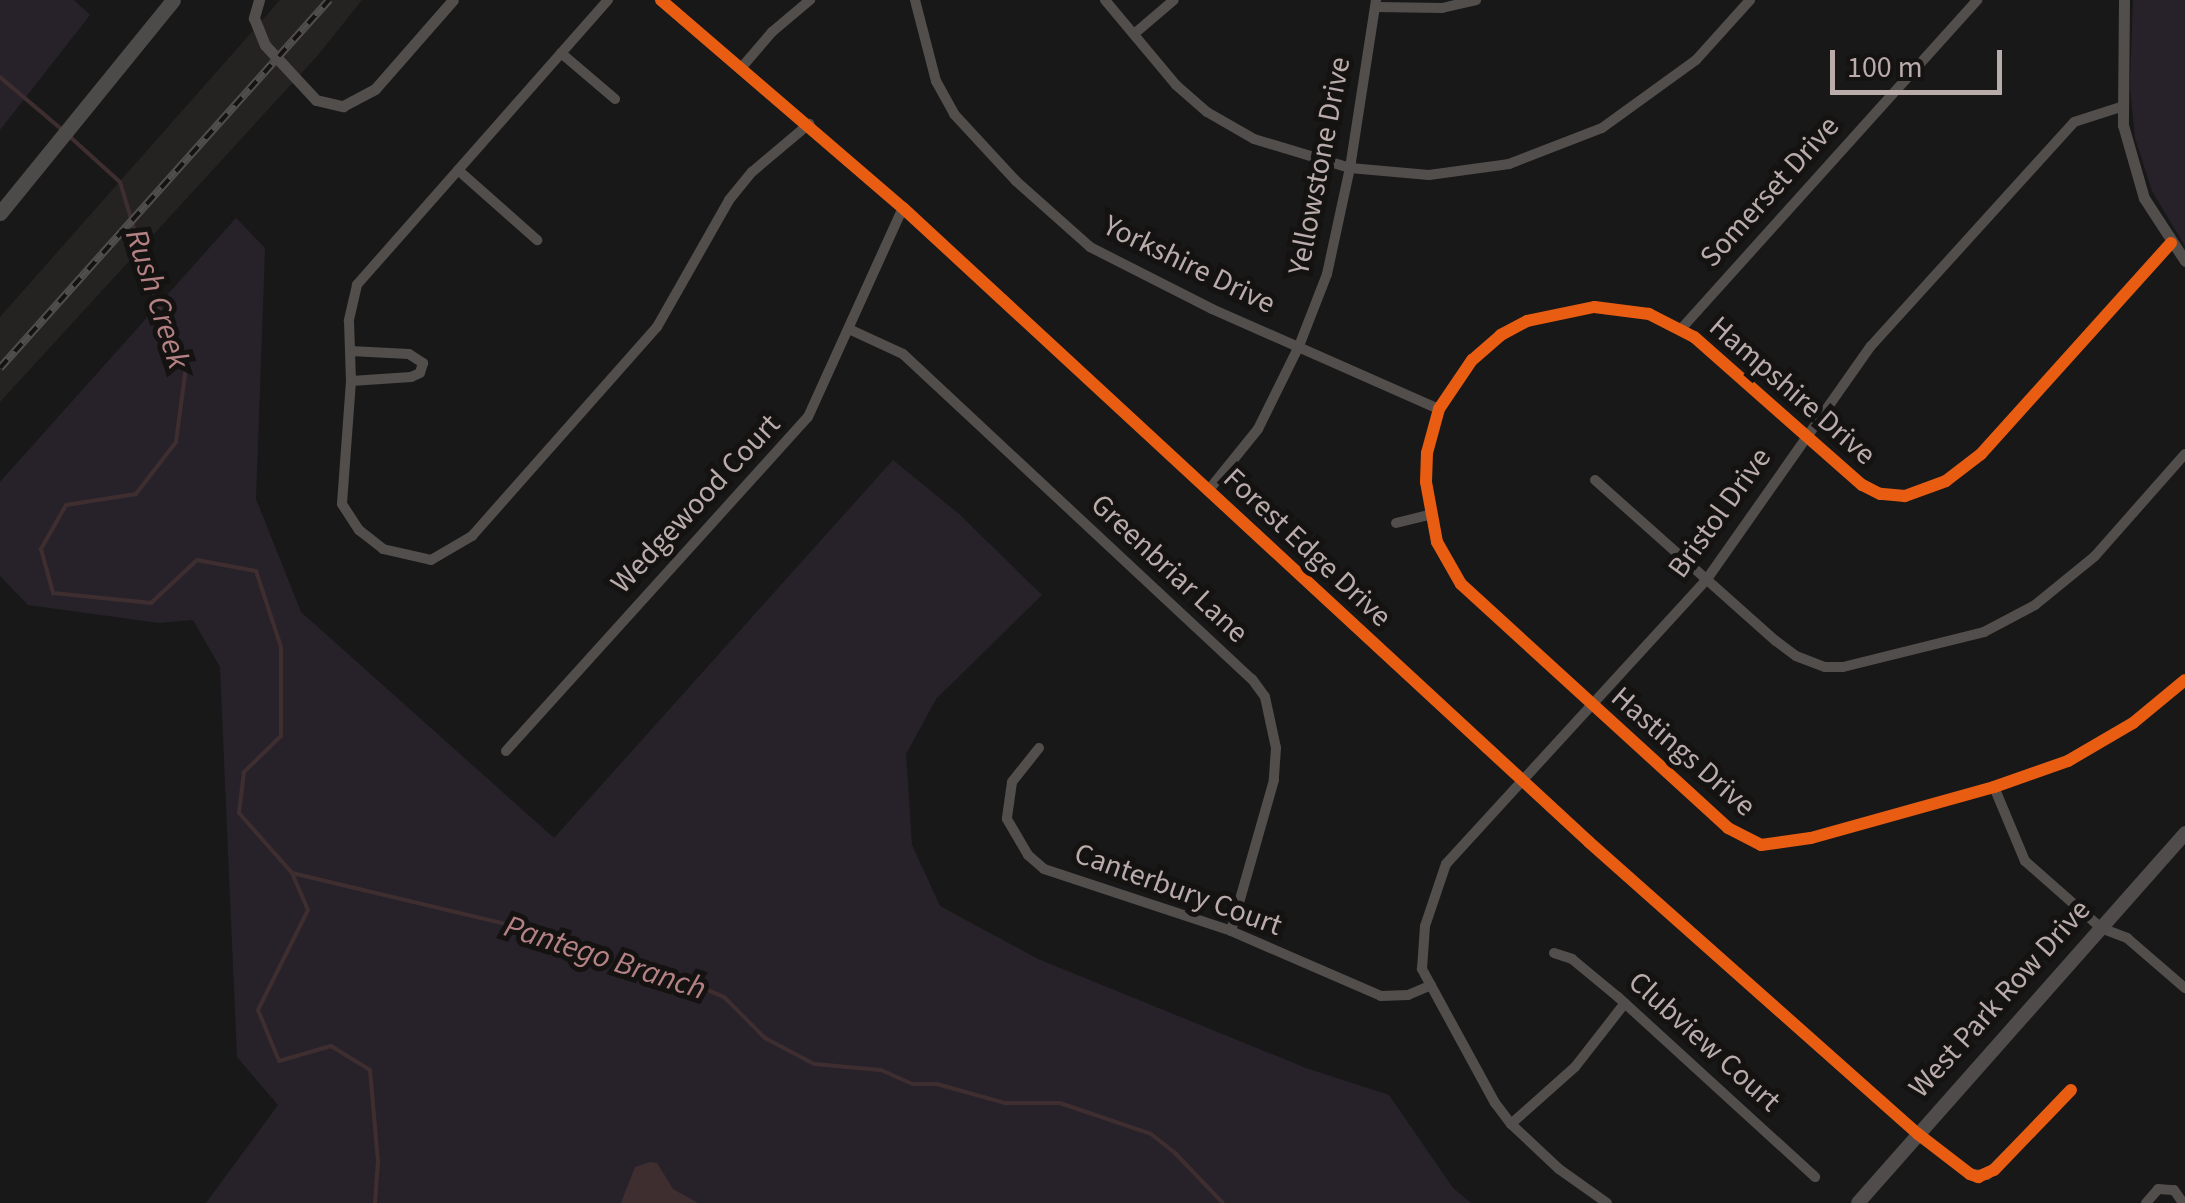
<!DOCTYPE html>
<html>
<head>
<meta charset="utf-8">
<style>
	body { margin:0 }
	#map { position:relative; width:2185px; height:1203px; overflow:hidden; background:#191818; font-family:"Source Sans 3",sans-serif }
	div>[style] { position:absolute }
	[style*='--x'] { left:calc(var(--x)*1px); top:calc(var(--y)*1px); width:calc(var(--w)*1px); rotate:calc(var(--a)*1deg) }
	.built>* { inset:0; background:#252322 }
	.green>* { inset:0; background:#27222a }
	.water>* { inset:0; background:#3f2e30 }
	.stream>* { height:4px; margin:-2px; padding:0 2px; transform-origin:2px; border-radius:2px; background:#3f2e30 }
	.minor>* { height:10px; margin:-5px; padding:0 5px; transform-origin:5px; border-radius:5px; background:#524e4c }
	.tertiary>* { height:11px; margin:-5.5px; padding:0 5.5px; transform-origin:5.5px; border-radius:5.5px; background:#524e4c }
	.secondary>* { height:14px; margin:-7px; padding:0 7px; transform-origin:7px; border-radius:7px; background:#504c4b }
	.primary>* { height:15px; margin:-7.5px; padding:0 7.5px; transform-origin:7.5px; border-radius:7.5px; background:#4d4b4a }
	.rail>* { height:8px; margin-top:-4px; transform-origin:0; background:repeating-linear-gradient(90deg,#151312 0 11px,#504e4c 0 22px); box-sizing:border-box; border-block:2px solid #504e4c }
	.cycleway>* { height:12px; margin:-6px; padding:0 6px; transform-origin:6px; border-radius:6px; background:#e95d12 }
	span { translate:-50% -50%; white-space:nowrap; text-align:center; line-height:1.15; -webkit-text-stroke:10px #151312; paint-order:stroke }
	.street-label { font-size:30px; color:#b9acaa }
	.water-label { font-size:32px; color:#b48184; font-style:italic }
	.scale { position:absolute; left:1830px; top:50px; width:172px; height:45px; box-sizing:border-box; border:5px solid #b9acaa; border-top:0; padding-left:12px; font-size:30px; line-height:35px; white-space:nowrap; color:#b9acaa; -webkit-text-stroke:8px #151312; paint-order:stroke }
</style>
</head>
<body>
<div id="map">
	<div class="built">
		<i style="clip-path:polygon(280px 0,362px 0,318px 55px,0 402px,0 317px)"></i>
	</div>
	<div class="green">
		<i style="clip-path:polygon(0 0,74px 0,90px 15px,0 130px)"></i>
		<i style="clip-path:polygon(2133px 0,2185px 0,2185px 246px,2152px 191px,2135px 138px,2130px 86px)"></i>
		<i style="clip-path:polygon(236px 218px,265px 248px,256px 499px,301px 612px,554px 838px,893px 460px,959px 514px,1042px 595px,936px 699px,906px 754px,912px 845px,940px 906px,1038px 959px,1306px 1068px,1389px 1095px,1453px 1188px,1471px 1203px,206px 1203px,278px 1105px,237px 1057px,220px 667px,193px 620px,159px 623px,28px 605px,0 576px,0 482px)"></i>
	</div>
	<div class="water">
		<i style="clip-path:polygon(650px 1162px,657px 1163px,673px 1189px,698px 1203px,621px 1203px,635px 1167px)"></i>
	</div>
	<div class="stream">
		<i style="--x:0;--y:77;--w:80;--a:40.4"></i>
		<i style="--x:68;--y:135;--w:70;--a:42.1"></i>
		<i style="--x:120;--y:182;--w:124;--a:73.2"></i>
		<i style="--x:156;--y:301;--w:72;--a:65.6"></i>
		<i style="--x:186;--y:367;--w:76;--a:97.6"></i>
		<i style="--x:176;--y:442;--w:66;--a:127.6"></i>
		<i style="--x:136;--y:494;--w:71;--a:171.1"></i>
		<i style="--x:66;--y:505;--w:51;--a:119.6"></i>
		<i style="--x:41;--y:549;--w:46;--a:74.7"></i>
		<i style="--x:53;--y:593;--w:99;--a:5.8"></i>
		<i style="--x:151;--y:603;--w:63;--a:-43.1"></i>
		<i style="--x:197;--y:560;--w:60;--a:10.6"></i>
		<i style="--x:256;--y:571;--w:80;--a:71.8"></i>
		<i style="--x:281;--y:647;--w:89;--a:90"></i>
		<i style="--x:281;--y:736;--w:52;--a:135.8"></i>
		<i style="--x:244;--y:772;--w:41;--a:97"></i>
		<i style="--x:239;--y:813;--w:80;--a:48.5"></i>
		<i style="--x:292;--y:873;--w:40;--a:66.6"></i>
		<i style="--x:308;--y:910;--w:112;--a:116.6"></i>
		<i style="--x:258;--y:1010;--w:55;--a:67.6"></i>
		<i style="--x:279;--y:1061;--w:54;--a:-16.1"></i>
		<i style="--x:331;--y:1046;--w:46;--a:31.6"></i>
		<i style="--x:370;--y:1070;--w:91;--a:85"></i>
		<i style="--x:378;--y:1161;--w:42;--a:94.1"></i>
		<i style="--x:292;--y:873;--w:281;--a:13.4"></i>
		<i style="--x:565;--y:938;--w:54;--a:29"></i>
		<i style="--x:612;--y:964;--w:60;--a:9.6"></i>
		<i style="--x:671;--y:974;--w:58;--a:23.5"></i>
		<i style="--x:724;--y:997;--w:58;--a:45"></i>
		<i style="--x:765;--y:1038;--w:55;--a:28"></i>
		<i style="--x:814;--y:1064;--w:67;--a:5.1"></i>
		<i style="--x:881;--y:1070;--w:35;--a:24"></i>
		<i style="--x:913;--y:1084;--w:24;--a:0"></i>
		<i style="--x:937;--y:1084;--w:71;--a:15.6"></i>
		<i style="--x:1005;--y:1103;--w:55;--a:0"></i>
		<i style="--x:1060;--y:1103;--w:96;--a:18.8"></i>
		<i style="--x:1151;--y:1134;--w:31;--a:38"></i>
		<i style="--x:1175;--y:1153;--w:69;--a:46.2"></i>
	</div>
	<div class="minor">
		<i style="--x:608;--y:0;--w:380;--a:131.4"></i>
		<i style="--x:357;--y:285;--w:37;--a:103"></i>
		<i style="--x:349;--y:321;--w:60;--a:88.1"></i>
		<i style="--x:351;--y:381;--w:123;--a:94.2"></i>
		<i style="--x:342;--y:504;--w:31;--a:57"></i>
		<i style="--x:359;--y:530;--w:31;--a:38"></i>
		<i style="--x:383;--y:549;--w:49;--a:12.9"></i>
		<i style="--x:431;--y:560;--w:48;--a:-30.3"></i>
		<i style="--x:472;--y:536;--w:279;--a:-48.5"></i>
		<i style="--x:657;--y:327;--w:146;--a:-60.4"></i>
		<i style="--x:729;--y:200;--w:36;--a:-51"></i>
		<i style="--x:752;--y:172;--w:75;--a:-40.1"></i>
		<i style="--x:915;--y:0;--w:84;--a:75.5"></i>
		<i style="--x:936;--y:81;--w:38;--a:61"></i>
		<i style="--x:954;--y:114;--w:91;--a:47.2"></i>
		<i style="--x:1016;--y:181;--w:99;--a:41.7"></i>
		<i style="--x:1090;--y:247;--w:137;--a:26.9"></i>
		<i style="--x:1212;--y:309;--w:248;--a:23.8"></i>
		<i style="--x:1105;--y:0;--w:111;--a:50.1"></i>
		<i style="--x:1176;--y:85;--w:41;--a:41.1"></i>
		<i style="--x:1207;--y:112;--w:54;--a:29.9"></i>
		<i style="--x:1254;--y:139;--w:100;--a:16.8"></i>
		<i style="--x:1350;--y:168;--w:79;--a:5.1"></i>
		<i style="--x:1429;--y:175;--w:81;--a:-7.8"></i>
		<i style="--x:1509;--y:164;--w:100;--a:-21.2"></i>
		<i style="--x:1602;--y:128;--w:116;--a:-35.9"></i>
		<i style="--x:1696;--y:60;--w:81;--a:-48"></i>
		<i style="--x:1376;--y:7;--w:66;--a:0.9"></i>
		<i style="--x:1442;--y:8;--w:35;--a:-13"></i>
		<i style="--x:1134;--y:34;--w:52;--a:-40.4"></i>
		<i style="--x:561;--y:53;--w:71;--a:40.4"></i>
		<i style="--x:742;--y:67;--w:46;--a:-49.4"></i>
		<i style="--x:772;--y:32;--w:50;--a:-40.1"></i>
		<i style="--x:458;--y:170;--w:106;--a:41.5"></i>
		<i style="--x:2171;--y:243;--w:284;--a:132"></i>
		<i style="--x:1981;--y:454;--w:44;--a:142.4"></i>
		<i style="--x:1946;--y:481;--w:44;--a:159.9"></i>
		<i style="--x:1905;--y:496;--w:25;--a:-175"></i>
		<i style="--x:1880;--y:494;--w:20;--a:-153"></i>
		<i style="--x:1862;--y:485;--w:224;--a:-138.6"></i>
		<i style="--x:1694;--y:337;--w:51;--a:-152.9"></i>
		<i style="--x:1649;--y:314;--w:55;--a:-172.7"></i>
		<i style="--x:1594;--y:307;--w:68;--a:168.2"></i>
		<i style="--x:1527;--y:321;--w:30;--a:152"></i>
		<i style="--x:1501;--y:335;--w:38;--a:139"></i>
		<i style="--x:1472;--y:360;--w:59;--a:124"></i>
		<i style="--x:1439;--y:409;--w:46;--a:105.3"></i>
		<i style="--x:1427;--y:453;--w:29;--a:92"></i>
		<i style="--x:1426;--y:482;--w:61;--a:79.6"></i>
		<i style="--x:1437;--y:542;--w:48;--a:60.3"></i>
		<i style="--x:1461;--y:584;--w:362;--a:42.4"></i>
		<i style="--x:1728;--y:828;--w:37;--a:27"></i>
		<i style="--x:1761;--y:845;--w:50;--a:-8"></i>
		<i style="--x:1811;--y:838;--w:190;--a:-15.6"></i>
		<i style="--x:1994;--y:787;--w:78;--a:-19.4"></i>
		<i style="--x:2068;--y:761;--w:75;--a:-30.3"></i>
		<i style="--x:2133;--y:723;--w:67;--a:-39.6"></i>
		<i style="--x:1681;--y:329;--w:443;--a:-48"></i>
		<i style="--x:851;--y:330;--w:57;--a:24.8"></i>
		<i style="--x:903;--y:354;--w:477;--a:43"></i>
		<i style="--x:1252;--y:679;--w:22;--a:54"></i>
		<i style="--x:1265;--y:697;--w:52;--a:77.8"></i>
		<i style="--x:1276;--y:748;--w:32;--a:94"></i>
		<i style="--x:1274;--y:780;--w:157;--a:105.9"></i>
		<i style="--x:350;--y:351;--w:59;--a:2.9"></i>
		<i style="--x:409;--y:354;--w:17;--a:33"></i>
		<i style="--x:423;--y:363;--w:10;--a:107"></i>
		<i style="--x:420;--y:373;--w:10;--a:156"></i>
		<i style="--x:411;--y:377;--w:60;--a:176.2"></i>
		<i style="--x:1595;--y:480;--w:242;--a:41.7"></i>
		<i style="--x:1776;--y:641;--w:25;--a:37"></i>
		<i style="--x:1796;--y:656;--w:31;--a:21"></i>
		<i style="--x:1825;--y:667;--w:18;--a:0"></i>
		<i style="--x:1843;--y:667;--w:145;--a:-13.9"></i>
		<i style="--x:1984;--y:632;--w:58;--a:-27.9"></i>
		<i style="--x:2035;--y:605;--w:77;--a:-39.2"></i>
		<i style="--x:2095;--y:556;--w:136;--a:-48.6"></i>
		<i style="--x:1208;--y:491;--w:80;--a:-51.1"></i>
		<i style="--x:1258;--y:429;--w:93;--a:-63.7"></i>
		<i style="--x:1299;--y:346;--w:77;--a:-68.7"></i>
		<i style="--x:1327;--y:274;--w:108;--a:-77.8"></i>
		<i style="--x:1350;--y:168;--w:170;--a:-81.2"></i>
		<i style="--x:1396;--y:523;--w:34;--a:-14"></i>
		<i style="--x:1039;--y:748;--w:43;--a:128.5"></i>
		<i style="--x:1012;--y:782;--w:37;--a:98"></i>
		<i style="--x:1007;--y:819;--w:42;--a:59.7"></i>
		<i style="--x:1028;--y:855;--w:21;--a:41"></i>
		<i style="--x:1044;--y:869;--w:197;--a:18.3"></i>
		<i style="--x:1231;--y:931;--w:163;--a:23.4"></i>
		<i style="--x:1381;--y:996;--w:27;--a:-2"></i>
		<i style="--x:1408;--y:995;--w:25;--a:-23"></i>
		<i style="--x:506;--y:751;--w:450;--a:-47.9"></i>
		<i style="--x:808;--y:417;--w:230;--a:-65.6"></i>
		<i style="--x:1994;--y:787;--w:80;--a:67.3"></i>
		<i style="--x:2025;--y:861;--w:101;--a:41.4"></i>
		<i style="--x:2101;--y:928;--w:28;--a:21"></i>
		<i style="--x:2127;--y:938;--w:77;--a:40.8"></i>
		<i style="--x:1554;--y:953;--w:19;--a:18"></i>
		<i style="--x:1572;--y:959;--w:60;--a:39.6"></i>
		<i style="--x:1618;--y:997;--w:267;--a:42.4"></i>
		<i style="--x:1511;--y:1124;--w:86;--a:-41.7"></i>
		<i style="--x:1575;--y:1067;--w:81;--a:-52"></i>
		<i style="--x:1918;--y:1134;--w:66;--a:37.6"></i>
		<i style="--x:1970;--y:1174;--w:17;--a:3"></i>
		<i style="--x:1987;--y:1175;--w:120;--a:-45.3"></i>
		<i style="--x:1607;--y:1203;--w:59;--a:-144.7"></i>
		<i style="--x:1559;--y:1169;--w:66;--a:-136.8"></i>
		<i style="--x:1511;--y:1124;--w:26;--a:-127"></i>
		<i style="--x:1495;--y:1103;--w:153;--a:-118.6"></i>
		<i style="--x:1422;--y:969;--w:43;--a:-86"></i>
		<i style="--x:1425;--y:926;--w:65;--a:-71.3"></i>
		<i style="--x:1446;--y:864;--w:386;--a:-47.5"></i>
		<i style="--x:1707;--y:579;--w:285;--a:-54.9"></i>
		<i style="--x:1871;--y:346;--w:302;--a:-47.8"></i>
		<i style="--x:2074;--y:122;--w:49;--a:-17.7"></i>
		<i style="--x:2146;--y:1203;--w:18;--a:-49"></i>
		<i style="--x:2158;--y:1189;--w:16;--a:4"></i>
		<i style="--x:2174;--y:1190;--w:16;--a:55"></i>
	</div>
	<div class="tertiary">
		<i style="--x:259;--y:0;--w:19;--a:106"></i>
		<i style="--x:254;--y:18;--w:29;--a:68"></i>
		<i style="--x:265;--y:45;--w:75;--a:47.2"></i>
		<i style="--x:316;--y:100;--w:28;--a:13"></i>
		<i style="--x:343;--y:106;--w:36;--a:-28"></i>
		<i style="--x:375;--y:89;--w:118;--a:-48.8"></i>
		<i style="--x:661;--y:0;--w:319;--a:40.7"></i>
		<i style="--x:903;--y:208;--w:934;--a:42.74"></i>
		<i style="--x:1589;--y:842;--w:440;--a:41.6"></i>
		<i style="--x:2124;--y:0;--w:125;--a:90.5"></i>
		<i style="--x:2123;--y:125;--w:76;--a:74"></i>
		<i style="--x:2144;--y:198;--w:75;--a:56.9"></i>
	</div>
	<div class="secondary">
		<i style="--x:1858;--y:1203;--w:494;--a:-48.5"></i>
	</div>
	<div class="primary">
		<i style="--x:0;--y:213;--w:274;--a:-50.9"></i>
	</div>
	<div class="rail">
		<i style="--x:0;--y:368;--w:494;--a:-48.2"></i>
	</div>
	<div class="cycleway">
		<i style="--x:661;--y:0;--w:319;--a:40.7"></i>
		<i style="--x:903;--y:208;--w:934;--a:42.74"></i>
		<i style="--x:1589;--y:842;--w:440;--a:41.6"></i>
		<i style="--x:1918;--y:1134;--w:66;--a:37.6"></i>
		<i style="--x:1970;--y:1174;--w:9;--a:21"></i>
		<i style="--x:1978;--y:1177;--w:17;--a:-24"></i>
		<i style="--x:1994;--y:1170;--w:111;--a:-46.1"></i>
		<i style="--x:2171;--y:243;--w:284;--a:132"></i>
		<i style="--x:1981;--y:454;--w:44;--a:142.4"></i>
		<i style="--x:1946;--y:481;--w:44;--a:159.9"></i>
		<i style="--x:1905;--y:496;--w:25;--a:-175"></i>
		<i style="--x:1880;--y:494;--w:20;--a:-153"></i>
		<i style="--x:1862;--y:485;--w:224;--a:-138.6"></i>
		<i style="--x:1694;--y:337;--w:51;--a:-152.9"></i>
		<i style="--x:1649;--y:314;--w:55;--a:-172.7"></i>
		<i style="--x:1594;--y:307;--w:68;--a:168.2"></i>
		<i style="--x:1527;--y:321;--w:30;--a:152"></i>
		<i style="--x:1501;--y:335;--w:38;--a:139"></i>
		<i style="--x:1472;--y:360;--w:59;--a:124"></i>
		<i style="--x:1439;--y:409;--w:46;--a:105.3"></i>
		<i style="--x:1427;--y:453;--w:29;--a:92"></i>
		<i style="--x:1426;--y:482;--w:61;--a:79.6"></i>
		<i style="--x:1437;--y:542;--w:48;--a:60.3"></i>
		<i style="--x:1461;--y:584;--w:362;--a:42.4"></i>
		<i style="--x:1728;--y:828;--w:37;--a:27"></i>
		<i style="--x:1761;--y:845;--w:50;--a:-8"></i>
		<i style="--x:1811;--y:838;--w:190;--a:-15.6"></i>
		<i style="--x:1994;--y:787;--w:78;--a:-19.4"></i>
		<i style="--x:2068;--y:761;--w:75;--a:-30.3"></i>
		<i style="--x:2133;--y:723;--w:67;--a:-39.6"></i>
	</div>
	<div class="street-label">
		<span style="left:1320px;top:166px;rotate:-79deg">Yellowstone Drive</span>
		<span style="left:1770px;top:192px;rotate:-48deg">Somerset Drive</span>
		<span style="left:1189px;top:265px;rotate:26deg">Yorkshire Drive</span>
		<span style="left:1792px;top:391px;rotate:41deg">Hampshire Drive</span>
		<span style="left:696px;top:504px;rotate:-47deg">Wedgewood Court</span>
		<span style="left:1720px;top:513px;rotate:-54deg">Bristol Drive</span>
		<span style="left:1307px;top:548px;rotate:43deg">Forest Edge Drive</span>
		<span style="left:1169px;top:569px;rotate:43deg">Greenbriar Lane</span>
		<span style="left:1683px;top:752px;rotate:41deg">Hastings Drive</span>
		<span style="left:1178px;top:890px;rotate:20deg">Canterbury Court</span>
		<span style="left:2000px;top:999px;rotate:-48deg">West Park Row Drive</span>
		<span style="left:1704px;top:1042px;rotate:42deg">Clubview Court</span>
	</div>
	<div class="water-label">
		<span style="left:157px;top:299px;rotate:72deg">Rush Creek</span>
		<span style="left:605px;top:958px;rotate:18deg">Pantego Branch</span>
	</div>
	<div class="scale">100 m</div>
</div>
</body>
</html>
